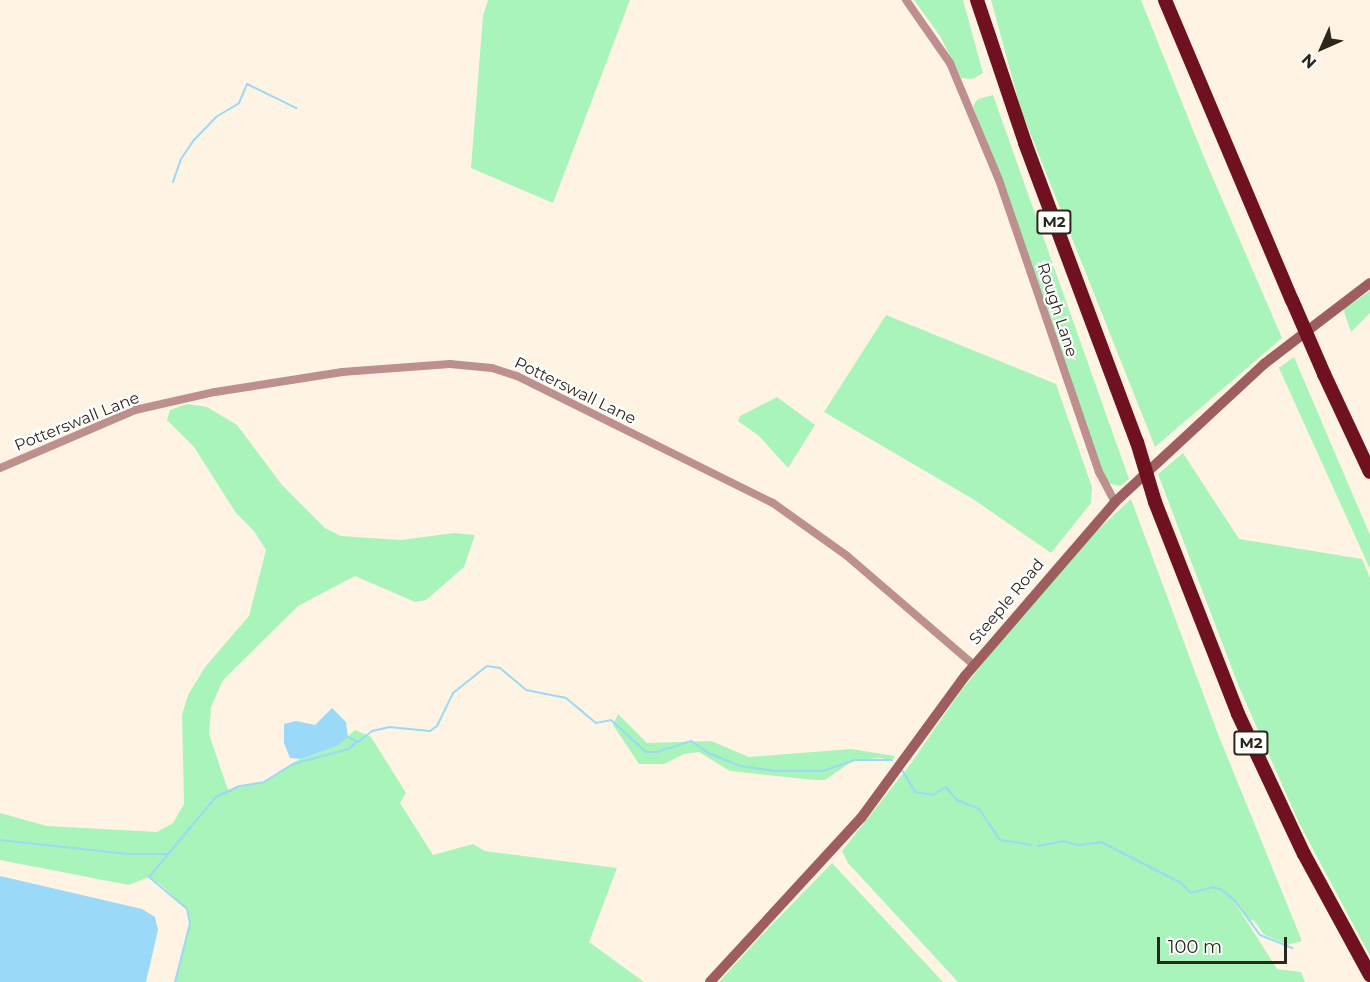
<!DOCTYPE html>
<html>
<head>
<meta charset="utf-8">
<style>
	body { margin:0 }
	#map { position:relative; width:1370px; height:982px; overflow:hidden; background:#fff4e4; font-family:Montserrat,sans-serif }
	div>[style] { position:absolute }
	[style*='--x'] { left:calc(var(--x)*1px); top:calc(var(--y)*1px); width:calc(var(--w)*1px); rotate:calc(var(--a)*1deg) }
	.green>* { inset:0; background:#a8f4ba }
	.water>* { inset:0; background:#9ad9f7 }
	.stream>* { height:2px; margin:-1px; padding:0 1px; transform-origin:1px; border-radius:1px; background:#9ad9f7 }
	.street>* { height:8px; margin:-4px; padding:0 4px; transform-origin:4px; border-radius:4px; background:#bd8f8f }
	.secondary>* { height:10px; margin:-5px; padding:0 5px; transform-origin:5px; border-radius:5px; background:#9e5d5f }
	.highway>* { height:14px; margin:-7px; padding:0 7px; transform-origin:7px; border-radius:7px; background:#6f1121 }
	.highway-bridge>* { height:14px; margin:-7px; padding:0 7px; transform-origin:7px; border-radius:7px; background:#6f1121 }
	span { translate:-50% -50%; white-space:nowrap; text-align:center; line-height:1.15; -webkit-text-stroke:4.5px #fff; paint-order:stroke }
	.shield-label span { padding:2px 4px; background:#fff; border:2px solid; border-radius:4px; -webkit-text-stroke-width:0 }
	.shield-label { font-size:15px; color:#2d261c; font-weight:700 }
	.street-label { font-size:16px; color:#2d261c }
	.north { position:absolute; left:1292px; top:18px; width:60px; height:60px; -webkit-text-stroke:4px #fff; paint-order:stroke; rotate:225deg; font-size:16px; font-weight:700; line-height:24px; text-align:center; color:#2d261c }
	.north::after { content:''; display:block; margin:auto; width:21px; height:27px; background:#2d261c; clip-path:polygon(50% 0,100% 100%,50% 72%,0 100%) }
	.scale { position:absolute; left:1157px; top:937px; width:130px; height:27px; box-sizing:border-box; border:3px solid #2d261c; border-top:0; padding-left:8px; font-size:18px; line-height:21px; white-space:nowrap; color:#2d261c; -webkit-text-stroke:4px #fff; paint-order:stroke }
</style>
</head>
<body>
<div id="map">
	<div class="green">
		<i style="clip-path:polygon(488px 0,630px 0,553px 203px,471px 168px,483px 16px)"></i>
		<i style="clip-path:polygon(914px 0,963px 0,983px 73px,973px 79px,961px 78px,940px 36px)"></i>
		<i style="clip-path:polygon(991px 0,1141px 0,1203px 155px,1282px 338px,1155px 447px,1021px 110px)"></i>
		<i style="clip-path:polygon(993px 95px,1129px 479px,1120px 486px,1106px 483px,973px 106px,978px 99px)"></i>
		<i style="clip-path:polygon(1370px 291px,1370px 313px,1351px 332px,1343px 309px)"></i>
		<i style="clip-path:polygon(886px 315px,1056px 384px,1092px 487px,1091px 503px,1051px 553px,973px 499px,824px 412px)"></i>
		<i style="clip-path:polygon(1294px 357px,1370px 535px,1370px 569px,1279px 368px)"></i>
		<i style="clip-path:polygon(777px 397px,815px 425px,788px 468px,759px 436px,738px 421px,740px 416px)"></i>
		<i style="clip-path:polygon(187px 404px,207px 407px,237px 425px,282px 485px,325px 528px,341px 536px,401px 540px,454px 533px,475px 535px,464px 567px,426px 600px,415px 602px,355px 576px,298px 606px,223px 680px,211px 707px,209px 734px,228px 790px,264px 782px,298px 760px,337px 746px,355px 730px,371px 737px,406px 793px,400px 803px,433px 855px,473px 844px,485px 851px,617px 868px,589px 942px,644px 982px,175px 982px,190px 923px,187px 909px,160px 884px,149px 877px,129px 885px,0 860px,0 813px,47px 826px,157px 832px,173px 823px,184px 804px,182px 715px,188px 695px,205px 667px,249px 616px,266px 550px,254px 531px,236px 513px,194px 447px,167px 420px,170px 410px)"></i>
		<i style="clip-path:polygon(1183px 453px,1239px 539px,1362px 559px,1370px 578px,1370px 956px,1299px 823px,1239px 687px,1197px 577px,1158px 474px)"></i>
		<i style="clip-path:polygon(1131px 499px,1218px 734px,1302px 941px,1287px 945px,1263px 934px,1254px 920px,1249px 921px,1232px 898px,1277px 969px,1301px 972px,1305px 982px,958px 982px,848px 863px,842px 851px,912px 762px,960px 692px,1064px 561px)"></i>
		<i style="clip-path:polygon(618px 714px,647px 743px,711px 741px,749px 757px,851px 749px,895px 756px,892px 761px,881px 758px,854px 760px,825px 780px,815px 780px,730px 771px,699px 752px,684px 754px,664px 764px,639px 764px,613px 725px)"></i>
		<i style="clip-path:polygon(832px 863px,943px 982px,719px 982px,759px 938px)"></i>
	</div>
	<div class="water">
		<i style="clip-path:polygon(332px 708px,346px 722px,348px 737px,337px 746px,301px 759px,290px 758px,284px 743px,284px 724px,296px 721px,315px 725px)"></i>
		<i style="clip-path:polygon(0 876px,142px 909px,155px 917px,158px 930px,146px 982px,0 982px)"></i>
	</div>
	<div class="stream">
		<i style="--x:173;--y:182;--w:24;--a:-71"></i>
		<i style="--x:181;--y:159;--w:23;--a:-56"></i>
		<i style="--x:194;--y:140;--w:32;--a:-46"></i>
		<i style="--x:216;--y:117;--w:27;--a:-31"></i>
		<i style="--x:239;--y:103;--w:21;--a:-67"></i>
		<i style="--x:247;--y:84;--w:55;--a:26.1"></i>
		<i style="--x:348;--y:737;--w:11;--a:27"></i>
		<i style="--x:358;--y:742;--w:18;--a:-38"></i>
		<i style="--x:372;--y:731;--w:17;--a:-13"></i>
		<i style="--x:389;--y:727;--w:41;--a:5.6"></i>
		<i style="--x:430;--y:731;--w:9;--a:-36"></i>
		<i style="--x:437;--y:726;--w:37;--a:-64"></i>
		<i style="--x:453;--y:693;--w:43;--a:-38.5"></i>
		<i style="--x:487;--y:666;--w:13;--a:9"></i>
		<i style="--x:500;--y:668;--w:34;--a:40"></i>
		<i style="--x:526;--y:690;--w:41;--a:11.3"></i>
		<i style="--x:566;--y:698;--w:39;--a:40"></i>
		<i style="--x:596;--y:723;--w:15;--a:-11"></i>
		<i style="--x:611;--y:720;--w:47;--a:42.4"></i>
		<i style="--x:646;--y:752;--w:11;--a:0"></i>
		<i style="--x:657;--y:752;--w:36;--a:-18"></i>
		<i style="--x:691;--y:741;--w:21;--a:35"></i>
		<i style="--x:708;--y:753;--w:35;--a:22"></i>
		<i style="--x:740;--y:766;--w:36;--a:8"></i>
		<i style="--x:776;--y:771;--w:47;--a:0"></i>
		<i style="--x:823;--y:771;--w:34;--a:-19"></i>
		<i style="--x:855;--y:760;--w:37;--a:0"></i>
		<i style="--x:902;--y:770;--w:26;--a:59"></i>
		<i style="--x:915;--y:792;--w:18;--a:9"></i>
		<i style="--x:933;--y:795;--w:15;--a:-32"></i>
		<i style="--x:946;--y:787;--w:17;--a:50"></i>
		<i style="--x:957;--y:800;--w:24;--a:22"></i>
		<i style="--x:979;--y:809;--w:37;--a:56"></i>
		<i style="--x:1000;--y:840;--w:31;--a:9"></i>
		<i style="--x:0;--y:840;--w:128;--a:6.3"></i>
		<i style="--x:127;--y:854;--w:40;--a:0"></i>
		<i style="--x:1038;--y:846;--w:25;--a:-11"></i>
		<i style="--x:1063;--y:841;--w:16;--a:15"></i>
		<i style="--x:1078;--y:845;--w:23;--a:-7"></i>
		<i style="--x:1101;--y:842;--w:90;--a:27.1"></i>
		<i style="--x:1181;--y:883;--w:14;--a:45"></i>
		<i style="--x:1191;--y:893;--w:23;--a:-15"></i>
		<i style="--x:1213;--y:887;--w:9;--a:18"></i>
		<i style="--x:1222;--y:890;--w:17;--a:40"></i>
		<i style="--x:1235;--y:901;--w:42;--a:53.7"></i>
		<i style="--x:1260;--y:935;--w:35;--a:22"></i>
		<i style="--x:175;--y:982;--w:61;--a:-75.7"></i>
		<i style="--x:190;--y:923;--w:14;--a:-102"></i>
		<i style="--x:187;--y:909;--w:50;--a:-139.9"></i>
		<i style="--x:149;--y:877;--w:104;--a:-50.1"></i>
		<i style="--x:216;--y:797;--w:26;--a:-25"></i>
		<i style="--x:240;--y:786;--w:24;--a:-9"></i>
		<i style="--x:264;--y:782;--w:34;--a:-32"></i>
		<i style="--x:293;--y:764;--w:58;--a:-15"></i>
		<i style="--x:349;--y:749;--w:10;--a:-45"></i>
	</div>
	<div class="street">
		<i style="--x:906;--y:0;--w:77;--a:55.1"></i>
		<i style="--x:950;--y:63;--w:127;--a:67.3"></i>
		<i style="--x:999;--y:180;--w:309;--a:71.1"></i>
		<i style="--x:1099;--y:472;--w:34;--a:62"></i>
		<i style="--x:0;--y:468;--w:147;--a:-23.2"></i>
		<i style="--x:135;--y:410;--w:82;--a:-12.7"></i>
		<i style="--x:215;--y:392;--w:129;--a:-8.9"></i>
		<i style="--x:342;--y:372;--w:108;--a:-4.2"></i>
		<i style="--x:450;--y:364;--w:42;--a:5.4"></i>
		<i style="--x:492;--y:368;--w:26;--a:18"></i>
		<i style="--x:517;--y:376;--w:286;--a:26.4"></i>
		<i style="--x:773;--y:503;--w:90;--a:35.5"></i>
		<i style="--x:846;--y:555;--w:169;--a:40.7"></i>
	</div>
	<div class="secondary">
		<i style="--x:710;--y:982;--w:223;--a:-47.4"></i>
		<i style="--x:861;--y:818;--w:176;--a:-53.8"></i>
		<i style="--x:965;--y:676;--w:230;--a:-49.2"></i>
		<i style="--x:1115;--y:502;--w:203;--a:-42.8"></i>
		<i style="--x:1264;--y:364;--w:133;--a:-37.4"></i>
	</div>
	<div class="highway">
		<i style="--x:977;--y:0;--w:151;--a:71.4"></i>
		<i style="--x:1025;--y:143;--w:319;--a:69.5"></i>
		<i style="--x:1165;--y:0;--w:326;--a:67.1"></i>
		<i style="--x:1324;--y:374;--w:108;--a:64.9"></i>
		<i style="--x:1155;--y:502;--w:228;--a:68.6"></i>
		<i style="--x:1238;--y:714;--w:155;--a:64.8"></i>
		<i style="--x:1304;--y:854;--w:138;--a:61.4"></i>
	</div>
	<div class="highway-bridge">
		<i style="--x:1292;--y:300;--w:81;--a:66.6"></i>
		<i style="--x:1137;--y:442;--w:63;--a:73.3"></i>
	</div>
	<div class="shield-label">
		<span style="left:1054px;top:222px">M2</span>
		<span style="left:1251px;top:743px">M2</span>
	</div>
	<div class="street-label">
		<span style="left:1057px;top:310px;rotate:72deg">Rough Lane</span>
		<span style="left:575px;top:391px;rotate:26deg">Potterswall Lane</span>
		<span style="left:77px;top:422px;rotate:-22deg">Potterswall Lane</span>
		<span style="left:1007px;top:602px;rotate:-50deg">Steeple Road</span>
	</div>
	<div class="north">N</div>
	<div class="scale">100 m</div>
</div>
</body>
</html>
